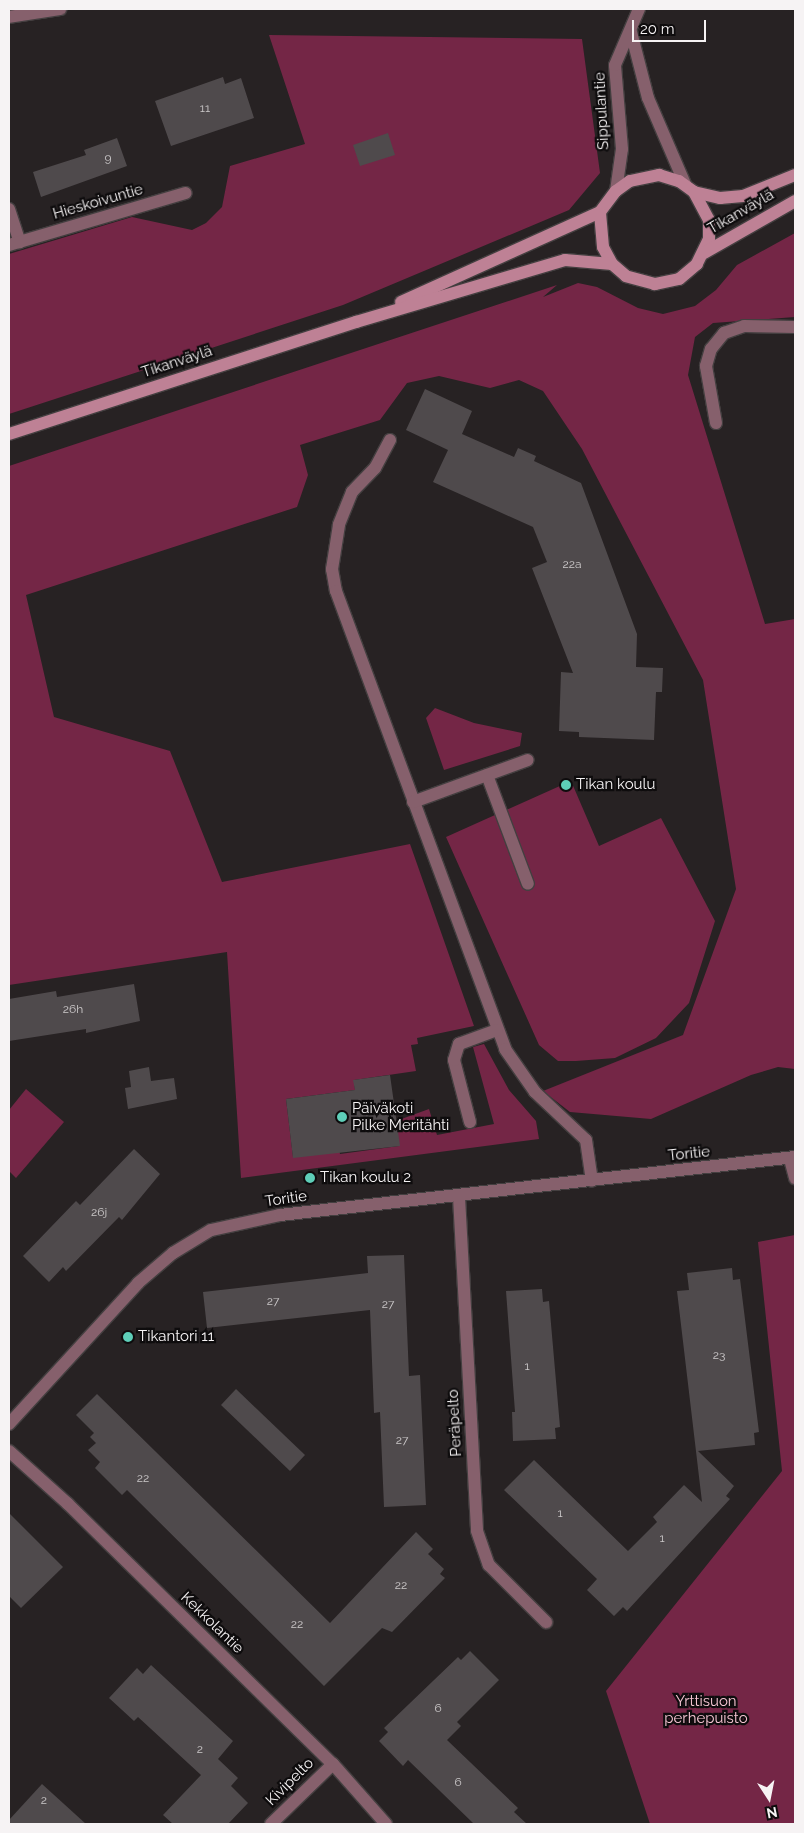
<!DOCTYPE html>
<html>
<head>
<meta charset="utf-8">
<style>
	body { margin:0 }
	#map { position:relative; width:804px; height:1833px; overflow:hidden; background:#272223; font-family:Raleway,sans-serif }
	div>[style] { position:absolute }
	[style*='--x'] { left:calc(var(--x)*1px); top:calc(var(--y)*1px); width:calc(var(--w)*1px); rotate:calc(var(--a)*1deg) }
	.green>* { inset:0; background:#742646 }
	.building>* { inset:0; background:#4f4a4c }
	.roads { filter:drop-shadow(1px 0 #443f40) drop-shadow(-1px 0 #443f40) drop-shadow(0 1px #443f40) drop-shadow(0 -1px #443f40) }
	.service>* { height:12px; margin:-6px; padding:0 6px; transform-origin:6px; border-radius:6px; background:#86606c }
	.minor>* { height:12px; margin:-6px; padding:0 6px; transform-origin:6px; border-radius:6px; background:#86606c }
	.tertiary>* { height:12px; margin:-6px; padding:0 6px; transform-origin:6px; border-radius:6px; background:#86606c }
	.secondary>* { height:12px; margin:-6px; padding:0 6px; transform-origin:6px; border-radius:6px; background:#be8195 }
	.dots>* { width:14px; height:14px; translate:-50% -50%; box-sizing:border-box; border:2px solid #0e0c0d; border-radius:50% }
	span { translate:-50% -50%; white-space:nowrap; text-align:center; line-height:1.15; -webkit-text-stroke:4.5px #0e0c0d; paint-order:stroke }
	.number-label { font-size:12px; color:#ccc9ca }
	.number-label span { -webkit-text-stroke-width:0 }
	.street-label { font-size:15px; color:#f6f3f4 }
	.poi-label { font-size:15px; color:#f6f3f4 }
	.left { translate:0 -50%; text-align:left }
	.park-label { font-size:15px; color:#f7c6d4 }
	.frame { position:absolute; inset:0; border:10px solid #f6f3f4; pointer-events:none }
	.north { position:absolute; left:744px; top:1773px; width:50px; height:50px; -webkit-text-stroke:4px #0e0c0d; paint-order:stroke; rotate:169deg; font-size:14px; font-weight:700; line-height:20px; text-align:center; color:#f6f3f4 }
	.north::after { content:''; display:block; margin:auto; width:18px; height:22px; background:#f6f3f4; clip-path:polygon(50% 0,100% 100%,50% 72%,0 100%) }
	.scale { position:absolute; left:632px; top:20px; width:74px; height:22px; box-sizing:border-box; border:2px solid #f6f3f4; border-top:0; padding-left:6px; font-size:15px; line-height:18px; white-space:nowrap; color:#f6f3f4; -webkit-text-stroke:4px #0e0c0d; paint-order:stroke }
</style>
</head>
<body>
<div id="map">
	<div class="green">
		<i style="clip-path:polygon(269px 35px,582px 39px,600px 173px,569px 210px,343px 305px,9px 414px,9px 254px,132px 217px,192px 230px,206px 223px,222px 207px,230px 166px,305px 144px)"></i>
		<i style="clip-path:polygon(795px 233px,795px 317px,713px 323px,695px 337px,688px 375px,765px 624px,795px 619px,795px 1069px,778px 1067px,751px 1075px,651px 1119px,570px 1112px,543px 1091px,683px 1035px,736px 889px,703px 680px,582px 449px,543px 391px,519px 380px,490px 388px,439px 376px,407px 383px,380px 420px,300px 445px,308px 475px,297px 507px,26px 595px,54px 717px,170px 751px,222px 882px,410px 844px,474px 1026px,417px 1038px,418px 1044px,411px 1045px,416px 1071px,354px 1080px,355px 1090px,286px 1099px,293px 1157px,338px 1146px,340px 1154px,399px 1146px,396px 1121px,429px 1109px,437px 1135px,494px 1124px,473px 1047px,484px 1044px,509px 1090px,536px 1121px,539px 1139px,241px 1178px,227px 952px,9px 985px,9px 466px,557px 285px,543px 297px,578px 283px,597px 287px,638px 308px,663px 314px,695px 306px,716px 290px,737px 265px)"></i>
		<i style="clip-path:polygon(435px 708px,474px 723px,522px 733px,520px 746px,444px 770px,426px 718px)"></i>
		<i style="clip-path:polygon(571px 781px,599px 846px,661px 818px,715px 921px,689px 1003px,656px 1038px,615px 1058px,576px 1061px,558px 1061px,539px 1045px,446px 837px)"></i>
		<i style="clip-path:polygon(26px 1089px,64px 1122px,16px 1178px,9px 1171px,9px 1110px)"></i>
		<i style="clip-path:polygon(795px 1235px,795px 1824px,650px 1824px,606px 1691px,782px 1471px,758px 1242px)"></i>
	</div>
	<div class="building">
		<i style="clip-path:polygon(223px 77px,225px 84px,241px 78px,254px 118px,171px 146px,155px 101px)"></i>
		<i style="clip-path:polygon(388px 133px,395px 155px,360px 166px,353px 145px)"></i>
		<i style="clip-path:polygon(117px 138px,127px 166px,41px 197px,33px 172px,86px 155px,84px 150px)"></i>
		<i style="clip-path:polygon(425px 389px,472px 411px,462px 434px,514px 457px,518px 448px,536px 456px,534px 461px,581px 483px,637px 634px,636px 667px,663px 668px,662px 692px,656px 692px,654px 740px,579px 737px,579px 732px,559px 731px,561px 672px,573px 673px,532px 568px,547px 562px,533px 527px,433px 482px,448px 450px,406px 430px)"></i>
		<i style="clip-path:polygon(134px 984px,140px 1021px,86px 1033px,86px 1029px,9px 1041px,9px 999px,56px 991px,57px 997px)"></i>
		<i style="clip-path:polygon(149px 1067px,151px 1081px,174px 1078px,177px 1099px,128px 1109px,125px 1088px,131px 1087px,129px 1071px)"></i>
		<i style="clip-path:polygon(390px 1075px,400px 1146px,293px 1158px,286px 1099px,355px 1090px,353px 1080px)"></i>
		<i style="clip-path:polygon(134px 1149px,160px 1174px,122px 1220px,119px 1217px,66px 1271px,63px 1267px,49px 1282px,23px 1256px,76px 1201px,80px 1205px)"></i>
		<i style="clip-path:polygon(404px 1255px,409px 1376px,420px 1375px,426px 1505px,384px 1507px,380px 1412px,374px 1413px,370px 1310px,207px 1328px,203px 1292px,368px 1273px,367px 1256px)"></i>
		<i style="clip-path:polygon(732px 1268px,733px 1280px,740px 1279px,759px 1432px,754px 1433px,755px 1445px,698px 1451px,734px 1486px,726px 1496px,730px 1499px,627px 1611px,623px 1607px,614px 1616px,587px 1590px,597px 1579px,504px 1490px,534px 1460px,628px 1551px,657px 1522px,653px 1517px,684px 1485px,702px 1502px,677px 1291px,689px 1290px,687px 1273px)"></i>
		<i style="clip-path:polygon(542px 1289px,543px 1302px,549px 1301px,560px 1427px,555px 1428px,556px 1439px,513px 1441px,512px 1412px,515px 1412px,506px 1291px)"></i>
		<i style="clip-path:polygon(236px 1389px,305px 1455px,290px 1471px,221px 1405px)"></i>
		<i style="clip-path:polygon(97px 1394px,330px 1623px,416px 1532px,433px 1549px,428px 1554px,444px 1569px,440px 1574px,445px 1578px,392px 1632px,382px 1628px,324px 1686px,127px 1490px,122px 1495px,95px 1468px,100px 1462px,88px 1450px,96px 1443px,90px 1437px,94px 1433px,76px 1415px)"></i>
		<i style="clip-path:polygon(9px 1513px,63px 1567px,21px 1608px,9px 1596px)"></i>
		<i style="clip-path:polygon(470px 1651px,499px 1680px,457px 1722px,461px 1726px,447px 1740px,518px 1808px,514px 1812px,527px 1824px,474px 1824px,408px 1760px,403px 1766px,379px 1741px,388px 1732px,384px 1728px,458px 1657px,461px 1660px)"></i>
		<i style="clip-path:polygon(151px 1665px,233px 1741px,218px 1759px,238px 1778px,231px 1786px,248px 1803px,228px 1824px,173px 1824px,163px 1815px,201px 1775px,138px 1717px,134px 1721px,109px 1698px,137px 1668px,143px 1674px)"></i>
		<i style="clip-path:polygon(42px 1784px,86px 1824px,9px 1824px,9px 1820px)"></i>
	</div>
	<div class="roads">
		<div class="service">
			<i style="--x:716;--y:423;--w:58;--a:-100"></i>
			<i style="--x:706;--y:366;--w:18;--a:-74"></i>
			<i style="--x:711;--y:349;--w:21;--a:-51"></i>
			<i style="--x:724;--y:333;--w:21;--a:-19"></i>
			<i style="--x:744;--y:326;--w:51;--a:1.1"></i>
			<i style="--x:390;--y:440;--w:32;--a:118"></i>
			<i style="--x:375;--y:468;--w:33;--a:134"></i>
			<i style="--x:352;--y:492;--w:35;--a:112"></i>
			<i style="--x:339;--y:525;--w:45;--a:99"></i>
			<i style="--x:332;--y:569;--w:22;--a:80"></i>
			<i style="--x:336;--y:591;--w:488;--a:69.7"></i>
			<i style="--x:505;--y:1049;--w:52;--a:55.1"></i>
			<i style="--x:535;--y:1092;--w:70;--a:43.3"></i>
			<i style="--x:586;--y:1140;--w:41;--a:81.7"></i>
			<i style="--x:487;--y:775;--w:116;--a:69.4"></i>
			<i style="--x:413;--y:802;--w:122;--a:-20.1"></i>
			<i style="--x:470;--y:1122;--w:64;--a:-104.5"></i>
			<i style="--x:454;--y:1060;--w:17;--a:-73"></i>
			<i style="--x:459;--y:1044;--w:40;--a:-20.2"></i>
		</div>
		<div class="minor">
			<i style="--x:9;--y:209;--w:35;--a:72"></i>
			<i style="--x:9;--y:245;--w:184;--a:-16.4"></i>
			<i style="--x:790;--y:1159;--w:20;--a:75"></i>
			<i style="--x:459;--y:1197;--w:334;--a:86.9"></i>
			<i style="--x:477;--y:1531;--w:36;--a:71"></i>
			<i style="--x:489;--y:1565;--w:81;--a:45"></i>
			<i style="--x:271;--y:1824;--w:86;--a:-44.1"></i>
		</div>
		<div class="tertiary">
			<i style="--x:9;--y:17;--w:52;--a:-8.9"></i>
			<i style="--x:631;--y:32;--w:68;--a:75.6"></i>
			<i style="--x:648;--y:98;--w:94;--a:66.7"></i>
			<i style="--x:616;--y:191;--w:42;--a:-81.9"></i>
			<i style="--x:622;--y:149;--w:84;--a:-94.8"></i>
			<i style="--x:615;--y:65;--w:61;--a:-66.8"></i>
			<i style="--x:9;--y:1424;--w:191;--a:-47.5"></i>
			<i style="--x:138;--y:1283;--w:46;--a:-40.6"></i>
			<i style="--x:173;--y:1253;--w:44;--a:-31.2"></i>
			<i style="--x:211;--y:1230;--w:71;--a:-12.3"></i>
			<i style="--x:280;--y:1215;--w:518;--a:-6.43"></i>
			<i style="--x:9;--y:1451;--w:79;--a:41.9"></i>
			<i style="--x:68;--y:1504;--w:371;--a:44.5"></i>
			<i style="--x:333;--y:1764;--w:80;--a:48.5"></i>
		</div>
		<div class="secondary">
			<i style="--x:659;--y:175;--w:21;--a:17"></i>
			<i style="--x:679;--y:181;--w:19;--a:36"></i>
			<i style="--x:694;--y:192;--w:32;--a:62"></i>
			<i style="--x:709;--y:220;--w:19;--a:90"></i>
			<i style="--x:709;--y:239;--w:28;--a:116"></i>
			<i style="--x:697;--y:264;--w:23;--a:140"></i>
			<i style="--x:679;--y:279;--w:25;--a:168"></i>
			<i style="--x:655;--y:284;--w:30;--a:-165"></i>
			<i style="--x:626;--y:276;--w:18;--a:-139"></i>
			<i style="--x:612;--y:264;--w:19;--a:-118"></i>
			<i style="--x:603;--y:247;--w:35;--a:-95"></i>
			<i style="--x:600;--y:212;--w:26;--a:-53"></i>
			<i style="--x:616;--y:191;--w:17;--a:-36"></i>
			<i style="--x:630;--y:181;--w:30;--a:-12"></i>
			<i style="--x:694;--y:192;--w:27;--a:13"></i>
			<i style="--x:720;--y:198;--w:23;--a:-5"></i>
			<i style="--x:743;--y:196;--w:56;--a:-22"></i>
			<i style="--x:704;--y:253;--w:105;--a:-29.7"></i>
			<i style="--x:401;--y:302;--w:218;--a:-24.3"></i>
			<i style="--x:9;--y:434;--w:365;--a:-17.9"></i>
			<i style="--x:356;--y:322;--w:218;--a:-16.5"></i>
			<i style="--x:565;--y:260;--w:47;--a:4.9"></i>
		</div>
	</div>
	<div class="dots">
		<i style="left:566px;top:785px;background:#5eceb8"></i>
		<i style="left:342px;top:1117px;background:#5eceb8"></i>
		<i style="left:310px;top:1178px;background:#5eceb8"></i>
		<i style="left:128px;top:1337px;background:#5eceb8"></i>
	</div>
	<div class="number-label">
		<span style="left:205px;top:109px">11</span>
		<span style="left:108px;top:159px">9</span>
		<span style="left:572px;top:565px">22a</span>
		<span style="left:73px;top:1010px">26h</span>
		<span style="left:99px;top:1213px">26j</span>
		<span style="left:273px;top:1302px">27</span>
		<span style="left:388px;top:1305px">27</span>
		<span style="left:719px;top:1356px">23</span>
		<span style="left:527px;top:1367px">1</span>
		<span style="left:402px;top:1441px">27</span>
		<span style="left:143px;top:1479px">22</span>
		<span style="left:560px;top:1514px">1</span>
		<span style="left:662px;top:1539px">1</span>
		<span style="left:401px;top:1586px">22</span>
		<span style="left:297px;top:1625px">22</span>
		<span style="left:438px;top:1709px">6</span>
		<span style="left:200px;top:1750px">2</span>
		<span style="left:458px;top:1783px">6</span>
		<span style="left:44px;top:1801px">2</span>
	</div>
	<div class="street-label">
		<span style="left:602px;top:111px;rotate:-93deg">Sippulantie</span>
		<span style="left:98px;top:202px;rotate:-16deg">Hieskoivuntie</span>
		<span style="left:741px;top:212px;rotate:-30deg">Tikanväylä</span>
		<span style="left:177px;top:362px;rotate:-18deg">Tikanväylä</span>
		<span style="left:689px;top:1154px;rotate:-6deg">Toritie</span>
		<span style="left:286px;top:1199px;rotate:-8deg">Toritie</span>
		<span style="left:455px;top:1423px;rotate:-93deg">Peräpelto</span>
		<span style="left:212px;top:1623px;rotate:44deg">Kekkolantie</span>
		<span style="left:290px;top:1782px;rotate:-45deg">Kivipelto</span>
	</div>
	<div class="poi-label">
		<span class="left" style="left:576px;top:785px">Tikan koulu</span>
		<span class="left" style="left:352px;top:1117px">Päiväkoti<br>Pilke Meritähti</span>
		<span class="left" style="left:320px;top:1178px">Tikan koulu 2</span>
		<span class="left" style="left:138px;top:1337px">Tikantori 11</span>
	</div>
	<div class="park-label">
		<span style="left:706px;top:1710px">Yrttisuon<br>perhepuisto</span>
	</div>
	<div class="frame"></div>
	<div class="north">N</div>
	<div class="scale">20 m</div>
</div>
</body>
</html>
